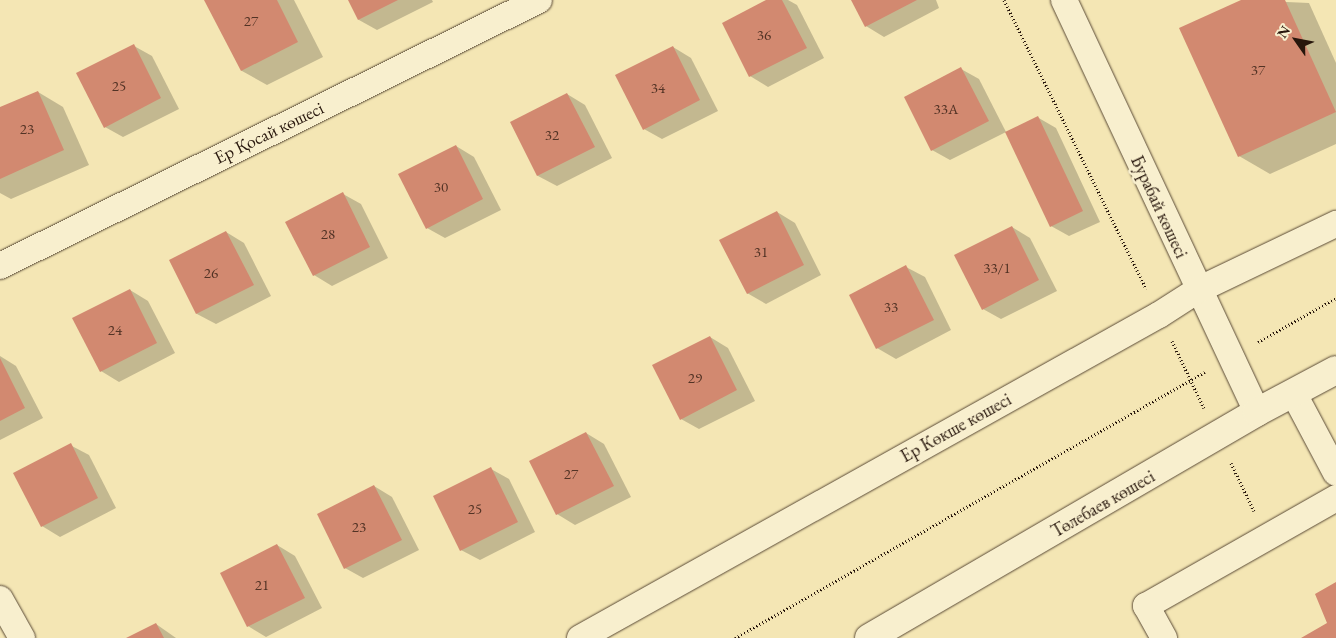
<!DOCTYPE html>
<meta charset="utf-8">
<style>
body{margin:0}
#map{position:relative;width:1336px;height:638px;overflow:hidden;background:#f4e6b4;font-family:"EB Garamond",serif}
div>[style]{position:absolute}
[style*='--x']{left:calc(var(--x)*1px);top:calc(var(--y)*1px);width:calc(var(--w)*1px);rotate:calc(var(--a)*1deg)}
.shadow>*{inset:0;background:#0003}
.building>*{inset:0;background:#d28970}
.path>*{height:3px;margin-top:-1.5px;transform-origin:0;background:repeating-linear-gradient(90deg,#27160c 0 1px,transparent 0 3.5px)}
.roads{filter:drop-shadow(0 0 1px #5a4a36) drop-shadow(0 0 1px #5a4a36)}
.minor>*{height:26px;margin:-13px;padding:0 13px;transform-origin:13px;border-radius:13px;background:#f8efce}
.tertiary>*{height:28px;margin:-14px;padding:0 14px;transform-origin:14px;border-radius:14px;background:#f8efce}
span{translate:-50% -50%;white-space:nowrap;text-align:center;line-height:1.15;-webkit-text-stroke:5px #f8efce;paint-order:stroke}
.number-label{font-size:15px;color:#523325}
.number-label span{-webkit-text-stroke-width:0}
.street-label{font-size:18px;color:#27160c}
.north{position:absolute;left:1271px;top:15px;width:50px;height:50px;-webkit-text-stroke:4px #f8efce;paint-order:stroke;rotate:303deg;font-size:14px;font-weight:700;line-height:20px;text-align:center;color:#27160c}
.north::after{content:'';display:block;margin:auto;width:18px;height:22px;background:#27160c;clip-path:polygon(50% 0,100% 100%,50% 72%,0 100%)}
</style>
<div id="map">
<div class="shadow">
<div style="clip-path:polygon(206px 0,294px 0,323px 57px,267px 85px,242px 71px)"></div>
<div style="clip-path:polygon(349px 0,432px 0,433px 2px,377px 30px,359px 20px)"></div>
<div style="clip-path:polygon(769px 0,788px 0,797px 5px,824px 58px,768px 87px,750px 76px)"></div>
<div style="clip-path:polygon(853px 0,936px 0,939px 8px,884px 37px,866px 26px)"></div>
<div style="clip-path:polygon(1244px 0,1309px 3px,1336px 63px,1336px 144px,1270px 174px,1239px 156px)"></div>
<div style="clip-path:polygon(134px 46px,152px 56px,179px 109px,123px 137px,105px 127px)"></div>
<div style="clip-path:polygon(673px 47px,691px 58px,718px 111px,662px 139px,644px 129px)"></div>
<div style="clip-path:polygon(961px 69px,979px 79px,1006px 132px,950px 160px,932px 150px)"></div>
<div style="clip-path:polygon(38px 92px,63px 107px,89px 165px,11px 199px,0 193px,0 109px)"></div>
<div style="clip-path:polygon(567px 94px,585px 105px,612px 158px,557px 186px,538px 176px,511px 123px)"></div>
<div style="clip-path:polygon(1037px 117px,1056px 128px,1100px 222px,1069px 236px,1051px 226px)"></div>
<div style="clip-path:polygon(456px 146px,474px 157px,501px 210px,445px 238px,427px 228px)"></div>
<div style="clip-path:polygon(343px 194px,361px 204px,388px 258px,332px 286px,314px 275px)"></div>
<div style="clip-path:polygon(777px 212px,795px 223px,821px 275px,766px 304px,747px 293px)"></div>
<div style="clip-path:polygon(1012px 227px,1030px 238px,1057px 291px,1001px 319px,983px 309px)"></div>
<div style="clip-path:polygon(226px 232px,244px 243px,271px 296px,216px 324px,197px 314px,170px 261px)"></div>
<div style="clip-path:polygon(906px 267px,925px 277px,951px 330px,896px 359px,877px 348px)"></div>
<div style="clip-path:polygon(130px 290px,148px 301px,175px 353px,119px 382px,101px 371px)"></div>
<div style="clip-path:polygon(710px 337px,728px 348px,755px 401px,699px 429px,681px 419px)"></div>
<div style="clip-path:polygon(0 356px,16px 366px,43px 418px,0 440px)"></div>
<div style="clip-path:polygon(586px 433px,604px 444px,631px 497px,575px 525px,557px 514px,530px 462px)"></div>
<div style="clip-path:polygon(70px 445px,89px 455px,116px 508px,60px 537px,42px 526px)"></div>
<div style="clip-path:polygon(491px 469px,509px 479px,535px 532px,480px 560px,461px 550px)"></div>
<div style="clip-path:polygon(374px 486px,392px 497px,419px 550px,363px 578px,345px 568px)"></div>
<div style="clip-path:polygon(277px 545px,295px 556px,322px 608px,266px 637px,248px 626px)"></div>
<div style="clip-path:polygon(156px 624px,176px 638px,129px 638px)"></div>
</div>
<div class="building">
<div style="clip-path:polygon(204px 0,277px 0,298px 42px,241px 71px)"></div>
<div style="clip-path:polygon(348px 0,398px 0,358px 20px)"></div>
<div style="clip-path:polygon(766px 0,782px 0,807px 48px,749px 77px,722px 23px)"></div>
<div style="clip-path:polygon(851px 0,917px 0,865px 27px)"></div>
<div style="clip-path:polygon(1241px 0,1285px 0,1336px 112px,1238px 157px,1179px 28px)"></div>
<div style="clip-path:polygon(134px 44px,161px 98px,104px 128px,76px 73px)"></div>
<div style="clip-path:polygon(673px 46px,700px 100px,643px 130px,615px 75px)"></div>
<div style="clip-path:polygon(961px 67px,989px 121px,931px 151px,904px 97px)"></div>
<div style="clip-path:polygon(38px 91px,64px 150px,0 179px,0 107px)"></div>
<div style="clip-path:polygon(567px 93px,595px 147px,537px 176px,510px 122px)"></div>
<div style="clip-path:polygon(1038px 116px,1083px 211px,1050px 227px,1005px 132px)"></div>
<div style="clip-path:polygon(456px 145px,483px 199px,426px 229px,398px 174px)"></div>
<div style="clip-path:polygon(343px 192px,370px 247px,313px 276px,285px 222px)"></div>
<div style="clip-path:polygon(777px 211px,804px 265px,747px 294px,719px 240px)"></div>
<div style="clip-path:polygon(1012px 226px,1039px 280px,982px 310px,954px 255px)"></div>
<div style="clip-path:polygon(226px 231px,254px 285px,196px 314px,169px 260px)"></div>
<div style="clip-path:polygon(906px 265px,934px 320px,876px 349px,849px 295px)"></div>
<div style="clip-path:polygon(130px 289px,157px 343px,100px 372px,72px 318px)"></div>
<div style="clip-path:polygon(710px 336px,737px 390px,680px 420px,652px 365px)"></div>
<div style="clip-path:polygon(0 358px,25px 408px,0 421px)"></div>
<div style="clip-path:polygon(586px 432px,614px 486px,556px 515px,529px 461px)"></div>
<div style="clip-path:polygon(71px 443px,98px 498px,41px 527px,13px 473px)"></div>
<div style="clip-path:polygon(491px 467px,518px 522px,460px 551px,433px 496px)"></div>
<div style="clip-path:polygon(374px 485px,402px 540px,344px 569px,317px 514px)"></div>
<div style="clip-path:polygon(277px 544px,305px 598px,247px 627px,220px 573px)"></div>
<div style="clip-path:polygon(1336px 582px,1336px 638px,1301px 638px,1327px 623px,1315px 594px)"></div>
<div style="clip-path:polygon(156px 623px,164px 638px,126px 638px)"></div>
</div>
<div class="path">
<div style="--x:1004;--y:0;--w:322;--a:63.8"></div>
<div style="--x:1172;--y:341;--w:74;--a:64.5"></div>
<div style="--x:1258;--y:342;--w:90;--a:-29.4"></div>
<div style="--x:1231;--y:463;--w:53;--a:64.4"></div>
<div style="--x:735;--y:638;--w:540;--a:-29.51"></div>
</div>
<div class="roads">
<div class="minor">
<div style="--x:1064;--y:0;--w:455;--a:64.9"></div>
<div style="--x:0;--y:266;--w:601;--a:-26.27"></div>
<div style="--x:1294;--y:394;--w:89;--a:62"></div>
<div style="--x:0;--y:599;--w:45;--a:60.6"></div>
<div style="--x:580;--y:638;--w:663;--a:-29.16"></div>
<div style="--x:1159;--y:315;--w:46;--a:-32.7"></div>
<div style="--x:1198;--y:290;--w:153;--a:-25.6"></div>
<div style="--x:1164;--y:638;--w:37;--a:-119"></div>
<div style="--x:1146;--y:606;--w:219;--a:-29.6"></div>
</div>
<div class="tertiary">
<div style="--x:869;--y:638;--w:449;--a:-30.2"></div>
<div style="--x:1257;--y:412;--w:89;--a:-28"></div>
</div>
</div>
<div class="number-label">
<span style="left:251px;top:21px">27</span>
<span style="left:764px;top:35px">36</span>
<span style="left:1258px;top:70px">37</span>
<span style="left:119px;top:86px">25</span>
<span style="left:658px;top:88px">34</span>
<span style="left:946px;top:109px">33А</span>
<span style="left:27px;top:129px">23</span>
<span style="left:552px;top:135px">32</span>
<span style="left:441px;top:187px">30</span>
<span style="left:328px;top:234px">28</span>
<span style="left:761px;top:252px">31</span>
<span style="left:997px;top:268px">33/1</span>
<span style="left:211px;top:273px">26</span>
<span style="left:891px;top:307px">33</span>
<span style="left:115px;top:330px">24</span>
<span style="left:695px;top:378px">29</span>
<span style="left:571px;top:474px">27</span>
<span style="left:475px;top:509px">25</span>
<span style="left:359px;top:527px">23</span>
<span style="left:262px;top:585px">21</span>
</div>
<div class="street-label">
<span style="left:269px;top:133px;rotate:-26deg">Ер Қосай көшесі</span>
<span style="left:1159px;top:207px;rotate:65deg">Бурабай көшесі</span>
<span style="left:956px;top:428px;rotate:-29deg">Ер Көкше көшесі</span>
<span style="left:1103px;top:504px;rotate:-30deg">Төлебаев көшесі</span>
</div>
<div class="north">N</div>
</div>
